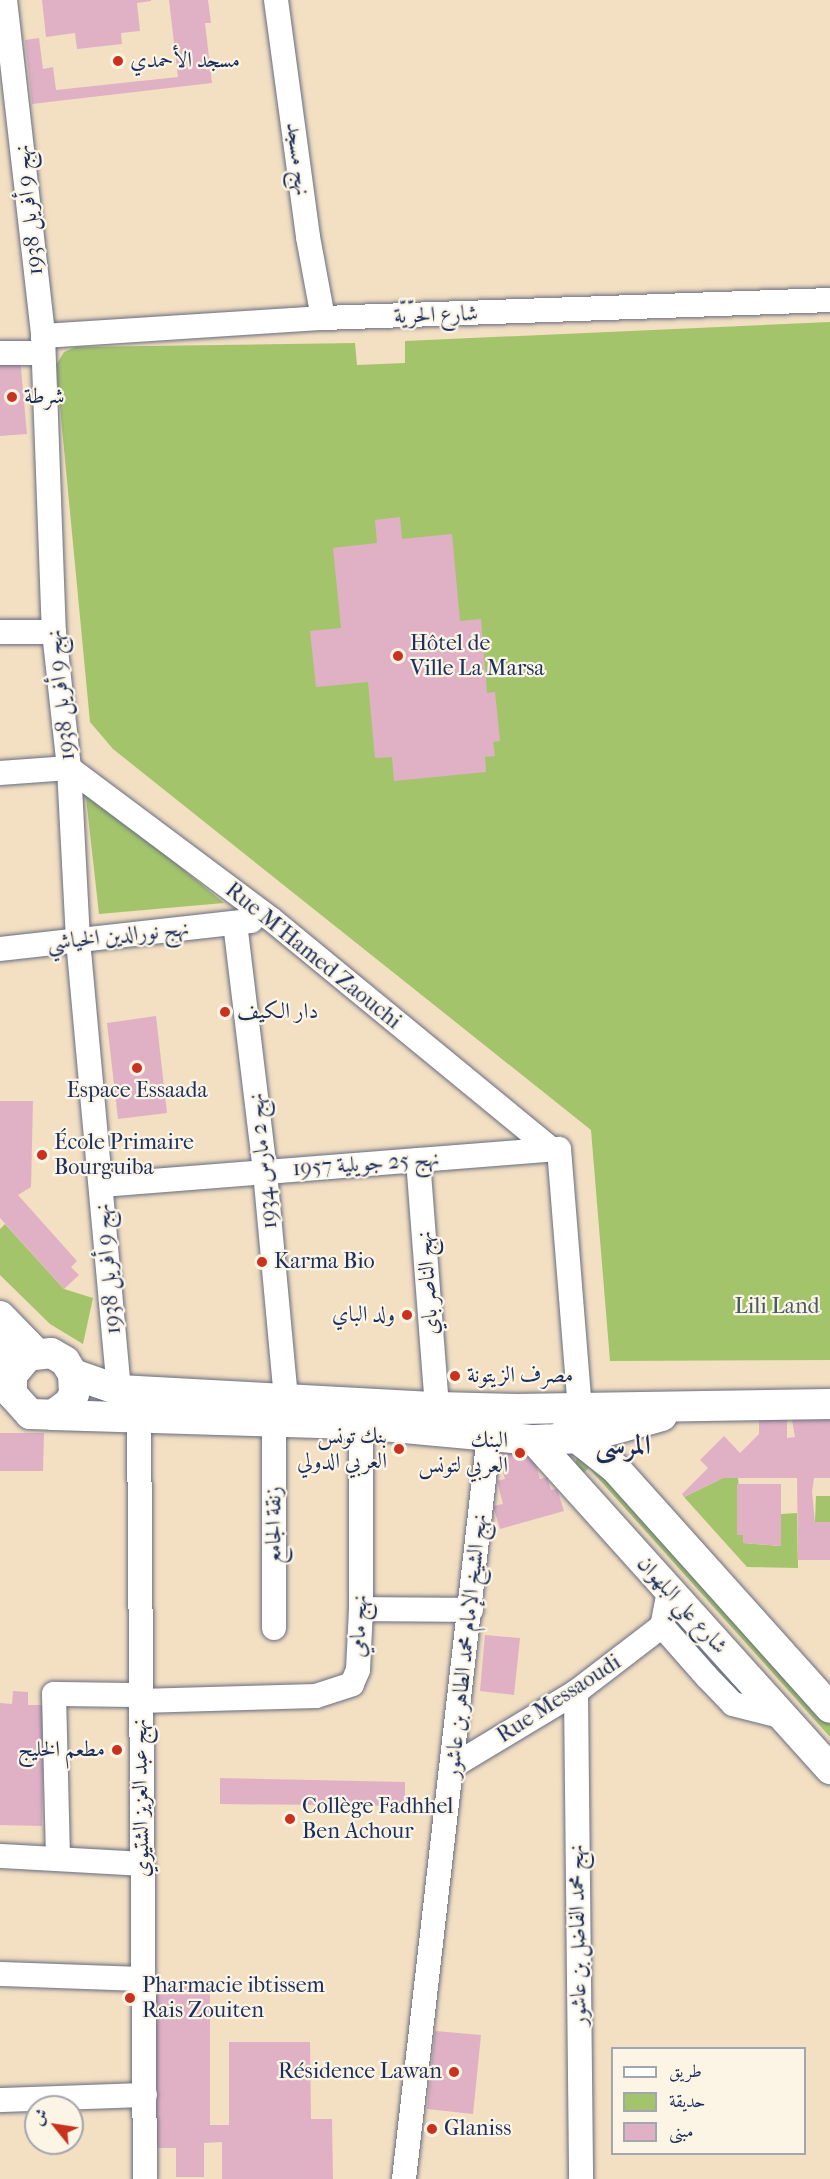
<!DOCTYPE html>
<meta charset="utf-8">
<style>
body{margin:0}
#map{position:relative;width:830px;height:2179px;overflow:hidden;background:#f3dfc2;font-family:"IM FELL French Canon",Amiri,serif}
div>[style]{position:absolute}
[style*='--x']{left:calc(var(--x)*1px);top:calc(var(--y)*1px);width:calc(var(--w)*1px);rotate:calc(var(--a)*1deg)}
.green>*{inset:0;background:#a4c46c}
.building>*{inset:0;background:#e0b1c5}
.roads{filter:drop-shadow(0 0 2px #676d81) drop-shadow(0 0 2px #676d81)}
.minor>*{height:24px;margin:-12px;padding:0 12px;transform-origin:12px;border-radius:12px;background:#fff}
.major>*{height:30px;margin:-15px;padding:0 15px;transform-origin:15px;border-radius:15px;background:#fff}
.dots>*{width:16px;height:16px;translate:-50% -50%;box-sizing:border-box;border:3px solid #fcf5e5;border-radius:50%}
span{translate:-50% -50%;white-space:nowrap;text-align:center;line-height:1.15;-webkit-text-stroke:4.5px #fcf5e5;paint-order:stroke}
.poi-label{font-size:22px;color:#1b2f5e}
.left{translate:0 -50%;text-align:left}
.right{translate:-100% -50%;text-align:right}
.street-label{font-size:22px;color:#1b2f5e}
.park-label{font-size:22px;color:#445c62}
.district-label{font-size:28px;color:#1b2f5e;font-weight:700}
.legend{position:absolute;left:611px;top:2047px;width:195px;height:108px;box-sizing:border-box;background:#fcf5e5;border:2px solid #a2a6af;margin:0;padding:8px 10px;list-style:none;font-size:18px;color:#1b2f5e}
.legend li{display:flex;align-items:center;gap:12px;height:30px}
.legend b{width:30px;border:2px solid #a2a6af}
.north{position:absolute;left:24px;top:2095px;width:60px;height:60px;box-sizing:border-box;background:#fcf5e5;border:2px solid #a2a6af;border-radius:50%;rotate:300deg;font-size:16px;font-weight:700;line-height:24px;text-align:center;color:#1b2f5e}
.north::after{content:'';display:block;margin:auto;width:21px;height:27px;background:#c8321e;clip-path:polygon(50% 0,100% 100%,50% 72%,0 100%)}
</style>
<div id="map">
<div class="green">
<div style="clip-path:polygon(830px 322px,830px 1360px,610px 1361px,591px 1130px,113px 749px,90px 722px,56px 365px,64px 352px,76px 347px,355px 343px,357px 365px,405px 363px,405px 341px)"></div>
<div style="clip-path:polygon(85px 789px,224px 903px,99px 914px)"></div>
<div style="clip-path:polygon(5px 1224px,64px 1289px,93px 1298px,83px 1344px,50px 1324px,0 1275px,0 1229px)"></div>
<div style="clip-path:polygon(586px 1454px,830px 1721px,830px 1737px,589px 1468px,582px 1474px,575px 1466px,577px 1457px)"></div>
<div style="clip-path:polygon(723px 1478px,738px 1478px,744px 1543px,780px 1546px,781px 1514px,797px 1513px,798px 1568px,747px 1567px,684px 1497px)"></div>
<div style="clip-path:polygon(816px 1496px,830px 1496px,830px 1522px,815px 1522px)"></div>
</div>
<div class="building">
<div style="clip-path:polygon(42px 0,151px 0,151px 1px,137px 3px,140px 31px,121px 33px,122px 44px,77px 49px,75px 33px,46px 37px)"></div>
<div style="clip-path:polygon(169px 0,208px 0,211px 23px,205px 23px,212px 83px,32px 104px,25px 40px,39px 38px,43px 69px,53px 67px,56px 90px,178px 77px)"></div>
<div style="clip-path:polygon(20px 358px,27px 434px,0 436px,0 359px)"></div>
<div style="clip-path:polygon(400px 517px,402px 539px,452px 534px,460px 621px,481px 619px,487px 693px,495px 692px,500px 741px,493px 742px,495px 756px,485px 757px,486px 772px,394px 781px,392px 757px,375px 758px,368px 682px,316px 687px,310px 631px,341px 628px,333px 548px,377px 543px,375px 520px)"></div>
<div style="clip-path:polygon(156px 1016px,167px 1113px,118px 1119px,107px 1023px)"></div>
<div style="clip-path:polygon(0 1101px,33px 1101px,31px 1187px,18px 1195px,77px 1261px,71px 1267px,79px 1275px,64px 1289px,0 1218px)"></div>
<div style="clip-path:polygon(759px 1420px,787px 1420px,787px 1438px,795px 1437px,792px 1420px,830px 1420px,830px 1478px,814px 1478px,812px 1492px,815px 1522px,830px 1522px,830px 1560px,798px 1560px,797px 1478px,723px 1478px,684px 1497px,682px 1494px,708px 1468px,700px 1460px,724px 1436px,740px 1453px,759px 1434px)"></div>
<div style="clip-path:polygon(0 1433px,44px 1433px,43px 1471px,0 1471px)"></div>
<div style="clip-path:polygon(529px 1441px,540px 1479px,547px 1477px,551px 1490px,557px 1489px,564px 1511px,500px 1529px,493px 1506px,503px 1504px,497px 1481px,505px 1479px,499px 1460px,505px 1458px,502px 1449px)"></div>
<div style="clip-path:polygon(737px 1484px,781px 1484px,781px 1546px,743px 1543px,743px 1535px,737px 1535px)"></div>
<div style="clip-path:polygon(485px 1635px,520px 1638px,514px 1695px,480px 1691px)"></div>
<div style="clip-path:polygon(13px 1691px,28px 1692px,28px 1705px,44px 1705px,42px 1826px,0 1825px,0 1703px,12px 1704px)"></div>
<div style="clip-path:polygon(220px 1778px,405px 1782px,405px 1806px,220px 1804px)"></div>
<div style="clip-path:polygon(210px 1981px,210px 2125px,229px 2125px,229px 2042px,310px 2042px,311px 2119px,332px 2119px,333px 2179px,222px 2179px,222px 2142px,204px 2143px,204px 2177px,176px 2177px,176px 2148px,155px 2148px,154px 1982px)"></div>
<div style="clip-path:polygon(435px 2031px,481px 2035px,473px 2114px,427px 2109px)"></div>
</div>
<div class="roads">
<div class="minor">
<div style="--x:5;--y:0;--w:338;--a:83.5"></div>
<div style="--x:43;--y:336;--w:296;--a:87.9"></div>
<div style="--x:54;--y:632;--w:137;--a:83.7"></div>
<div style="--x:69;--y:768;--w:172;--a:87"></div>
<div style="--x:78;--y:940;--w:452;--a:84.8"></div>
<div style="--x:276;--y:0;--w:239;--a:82.3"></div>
<div style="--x:308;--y:237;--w:82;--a:79.5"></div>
<div style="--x:43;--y:336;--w:281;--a:-3.7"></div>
<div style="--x:323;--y:318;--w:507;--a:-2.03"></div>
<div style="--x:0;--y:353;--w:43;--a:0"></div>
<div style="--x:0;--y:632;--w:54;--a:0"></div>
<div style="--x:0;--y:773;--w:69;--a:-4.1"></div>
<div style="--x:69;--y:768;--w:252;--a:36.8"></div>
<div style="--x:271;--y:919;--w:364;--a:39.4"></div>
<div style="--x:235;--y:923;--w:251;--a:83.1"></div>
<div style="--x:265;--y:1172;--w:229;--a:84.7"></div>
<div style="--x:0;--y:949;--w:253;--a:-6.4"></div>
<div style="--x:418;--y:1160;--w:248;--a:85.6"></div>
<div style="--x:101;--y:1185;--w:459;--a:-4.5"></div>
<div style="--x:559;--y:1149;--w:277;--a:85.4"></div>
<div style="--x:139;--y:1416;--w:763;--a:89.55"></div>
<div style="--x:274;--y:1422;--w:206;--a:90"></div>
<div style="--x:669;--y:1591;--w:36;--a:101"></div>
<div style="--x:662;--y:1626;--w:68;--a:48.6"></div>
<div style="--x:707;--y:1677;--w:37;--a:46"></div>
<div style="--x:733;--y:1704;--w:53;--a:14.3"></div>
<div style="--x:361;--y:1609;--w:110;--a:0.5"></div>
<div style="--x:576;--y:1692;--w:487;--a:89.4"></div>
<div style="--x:139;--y:1701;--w:177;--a:-1.6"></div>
<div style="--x:316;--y:1696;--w:38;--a:-18"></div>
<div style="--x:352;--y:1684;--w:15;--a:-67"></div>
<div style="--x:358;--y:1670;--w:61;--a:-87.2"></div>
<div style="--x:361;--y:1609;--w:185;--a:-90"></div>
<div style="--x:453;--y:1766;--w:144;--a:-31"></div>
<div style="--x:576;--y:1692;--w:108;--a:-37.5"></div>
<div style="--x:0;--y:1856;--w:141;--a:3.2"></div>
<div style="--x:58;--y:1858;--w:164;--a:-91.4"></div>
<div style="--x:54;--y:1694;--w:85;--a:0.7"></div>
<div style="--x:0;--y:1974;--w:143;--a:2"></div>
<div style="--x:0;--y:2100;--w:145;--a:-2"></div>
<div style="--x:404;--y:2179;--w:749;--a:-83.48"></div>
</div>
<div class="major">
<div style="--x:0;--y:1316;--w:52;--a:45.8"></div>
<div style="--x:0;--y:1349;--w:29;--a:65"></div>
<div style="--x:12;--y:1375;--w:19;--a:90"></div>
<div style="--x:12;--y:1394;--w:27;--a:48"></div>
<div style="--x:30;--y:1414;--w:23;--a:2"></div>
<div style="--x:53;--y:1415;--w:20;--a:-37"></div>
<div style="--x:69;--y:1403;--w:10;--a:-61"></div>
<div style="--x:74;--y:1394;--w:20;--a:-93"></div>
<div style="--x:73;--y:1374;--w:15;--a:-122"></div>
<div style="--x:65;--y:1361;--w:16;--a:-150"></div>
<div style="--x:51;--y:1353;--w:23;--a:173"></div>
<div style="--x:28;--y:1356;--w:25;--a:130"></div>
<div style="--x:73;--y:1374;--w:49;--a:19.2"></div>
<div style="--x:119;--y:1390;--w:318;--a:3.1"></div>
<div style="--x:437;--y:1407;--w:80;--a:1.4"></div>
<div style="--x:517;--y:1409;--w:313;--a:-0.9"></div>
<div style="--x:53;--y:1415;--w:308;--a:1.7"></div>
<div style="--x:361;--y:1424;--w:174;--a:5.3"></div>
<div style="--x:534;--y:1440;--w:48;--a:-2.4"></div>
<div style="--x:582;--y:1438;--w:83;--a:-15.4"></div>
<div style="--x:567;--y:1430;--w:61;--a:38.4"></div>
<div style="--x:615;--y:1468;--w:322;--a:48.1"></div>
<div style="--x:534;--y:1440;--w:443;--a:48"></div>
</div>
</div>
<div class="dots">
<div style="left:118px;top:61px;background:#c8321e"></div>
<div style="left:12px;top:397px;background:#c8321e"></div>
<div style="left:398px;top:656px;background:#c8321e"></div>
<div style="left:225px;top:1012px;background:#c8321e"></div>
<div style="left:137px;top:1068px;background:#c8321e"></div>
<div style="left:42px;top:1155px;background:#c8321e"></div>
<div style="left:262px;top:1262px;background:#c8321e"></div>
<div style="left:407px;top:1315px;background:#c8321e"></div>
<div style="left:455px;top:1376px;background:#c8321e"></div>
<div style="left:399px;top:1449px;background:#c8321e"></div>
<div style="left:520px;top:1453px;background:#c8321e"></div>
<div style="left:117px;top:1750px;background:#c8321e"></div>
<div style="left:290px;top:1819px;background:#c8321e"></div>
<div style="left:130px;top:1998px;background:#c8321e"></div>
<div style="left:454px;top:2072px;background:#c8321e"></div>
<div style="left:432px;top:2129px;background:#c8321e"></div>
</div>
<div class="poi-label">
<span class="left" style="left:130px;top:61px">مسجد الأحمدي</span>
<span class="left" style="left:24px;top:397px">شرطة</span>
<span class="left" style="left:410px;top:656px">Hôtel de<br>Ville La Marsa</span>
<span class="left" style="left:237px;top:1012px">دار الكيف</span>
<span style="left:137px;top:1091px">Espace Essaada</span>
<span class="left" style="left:54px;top:1155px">École Primaire<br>Bourguiba</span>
<span class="left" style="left:274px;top:1262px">Karma Bio</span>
<span class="right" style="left:395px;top:1315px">ولد الباي</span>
<span class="left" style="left:467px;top:1376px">مصرف الزيتونة</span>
<span class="right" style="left:387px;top:1449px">بنك تونس<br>العربي الدولي</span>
<span class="right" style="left:508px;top:1453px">البنك<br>العربي لتونس</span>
<span class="right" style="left:105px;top:1750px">مطعم الخليج</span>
<span class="left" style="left:302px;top:1819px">Collège Fadhhel<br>Ben Achour</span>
<span class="left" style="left:142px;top:1998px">Pharmacie ibtissem<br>Rais Zouiten</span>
<span class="right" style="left:442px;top:2072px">Résidence Lawan</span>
<span class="left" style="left:444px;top:2129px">Glaniss</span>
</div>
<div class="street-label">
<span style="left:298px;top:159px;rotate:83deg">نهج مسجد</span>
<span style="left:29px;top:210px;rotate:-96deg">نهج 9 أفريل 1938</span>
<span style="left:436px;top:315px;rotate:-2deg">شارع الحرّيّة</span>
<span style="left:61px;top:695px;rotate:-96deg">نهج 9 أفريل 1938</span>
<span style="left:118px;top:936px;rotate:-6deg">نهج نورالدين الخياشي</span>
<span style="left:313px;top:956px;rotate:39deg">Rue M'Hamed Zaouchi</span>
<span style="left:263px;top:1161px;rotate:-96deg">نهج 2 مارس 1934</span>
<span style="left:366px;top:1164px;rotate:-4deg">نهج 25 جويلية 1957</span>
<span style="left:108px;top:1269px;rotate:-95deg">نهج 9 أفريل 1938</span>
<span style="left:428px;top:1283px;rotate:-94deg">نهج الناصر باي</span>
<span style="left:274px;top:1525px;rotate:-90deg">زنقة الجامع</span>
<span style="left:682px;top:1605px;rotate:48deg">شارع علي البلهوان</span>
<span style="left:359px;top:1626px;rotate:-88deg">نهج مامي</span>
<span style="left:466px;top:1646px;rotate:-84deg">نهج الشيخ الإمام محمد الطاهر بن عاشور</span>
<span style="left:559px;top:1699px;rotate:-33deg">Rue Messaoudi</span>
<span style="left:141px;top:1798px;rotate:-91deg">نهج عبد العزيز الشتيوي</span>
<span style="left:578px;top:1935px;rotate:-91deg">نهج محمد الفاضل بن عاشور</span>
</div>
<div class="park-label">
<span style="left:777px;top:1307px">Lili Land</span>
</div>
<div class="district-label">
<span style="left:623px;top:1445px">المرسى</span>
</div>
<ul class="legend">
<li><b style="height:8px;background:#fff"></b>طريق</li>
<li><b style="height:16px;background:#a4c46c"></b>حديقة</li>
<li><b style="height:16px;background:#e0b1c5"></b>مبنى</li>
</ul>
<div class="north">ش</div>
</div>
